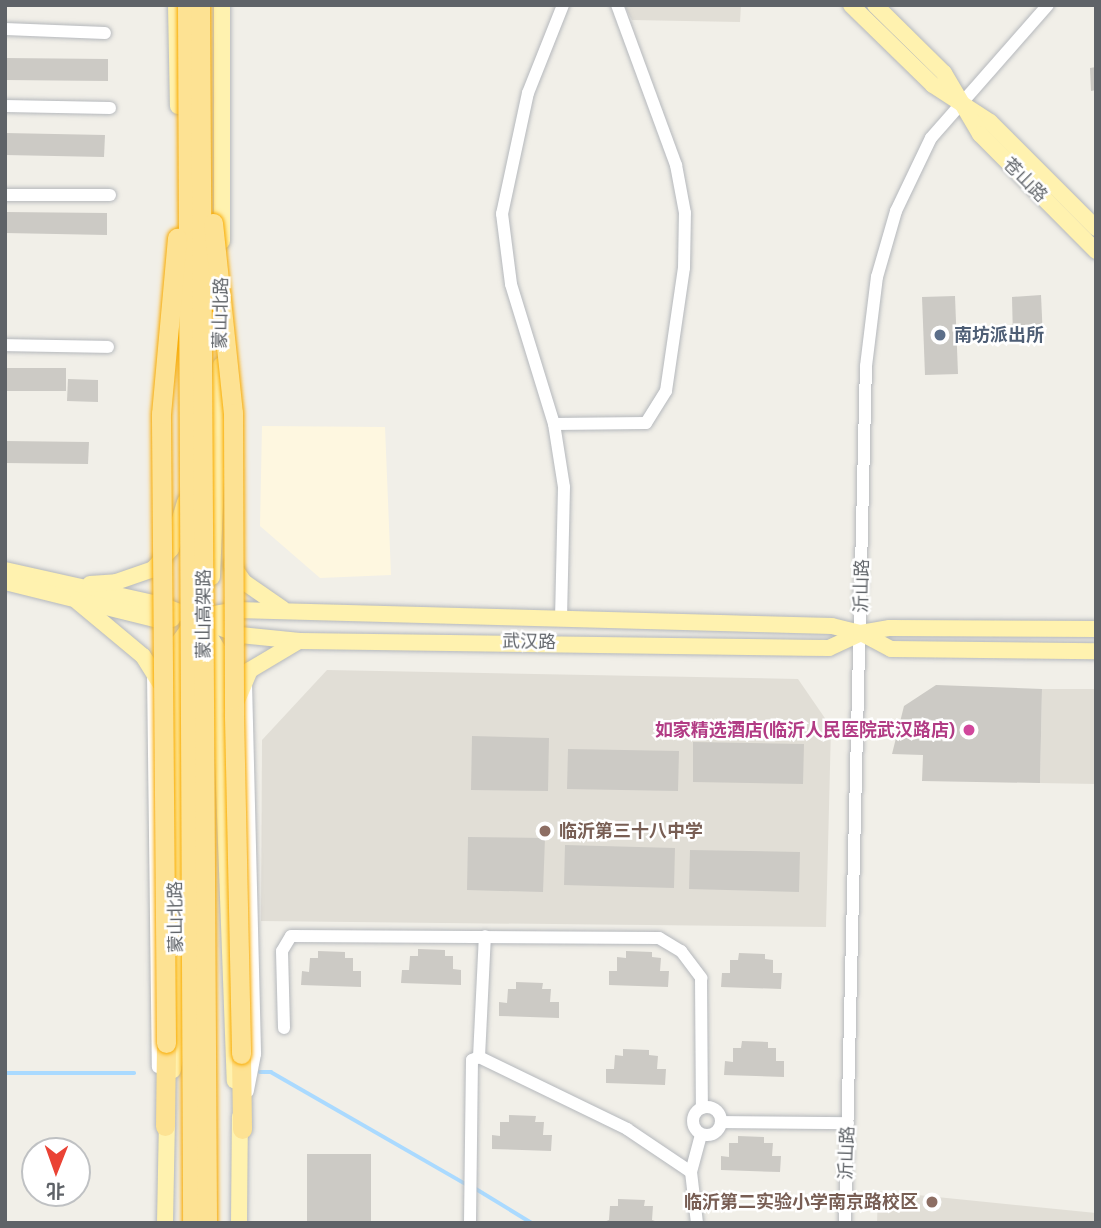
<!DOCTYPE html>
<meta charset="utf-8">
<style>
body{margin:0}
#map{position:relative;width:1101px;height:1228px;overflow:hidden;background:#f1efe8;font-family:"IBM Plex Sans","Noto Sans SC",sans-serif}
div>[style]{position:absolute}
[style*='--x']{left:calc(var(--x)*1px);top:calc(var(--y)*1px);width:calc(var(--w)*1px);rotate:calc(var(--a)*1deg)}
.commercial>*{inset:0;background:#fef7e0}
.education>*{inset:0;background:#e1ded6}
.stream>*{height:3.5px;margin:-1.75px;padding:0 1.75px;transform-origin:1.75px;border-radius:1.75px;background:#aadaff}
.building>*{inset:0;background:#cccac5}
.roads{filter:drop-shadow(0 0 2px #b5b8bc) drop-shadow(0 0 2px #b5b8bc)}
.minor>*{height:12px;margin:-6px;padding:0 6px;transform-origin:6px;border-radius:6px;background:#fff}
.minor>.ring{margin:-6px;padding:0;box-sizing:content-box;background:none;border:12px solid #fff;border-radius:50%}
.major>*{height:16px;margin:-8px;padding:0 8px;transform-origin:8px;border-radius:8px;background:#fff2af}
.highway>*{height:19px;margin:-9.5px;padding:0 9.5px;transform-origin:9.5px;border-radius:9.5px;background:#fde293}
.bridges{filter:drop-shadow(0 0 2px #f9ab00) drop-shadow(0 0 2px #f9ab00)}
.highway-bridge>*{height:19px;margin:-9.5px;padding:0 9.5px;transform-origin:9.5px;border-radius:9.5px;background:#fde293}
.dots>*{width:19px;height:19px;translate:-50% -50%;box-sizing:border-box;border:4px solid #fff;border-radius:50%}
span{translate:-50% -50%;white-space:nowrap;text-align:center;line-height:1.15;-webkit-text-stroke:5px #fff;paint-order:stroke}
.street-label{font-size:18px;color:#5f6368}
.service-label{font-size:18px;color:#4e5e75;font-weight:700}
.left{translate:0 -50%;text-align:left}
.hotel-label{font-size:18px;color:#b23c85;font-weight:700}
.right{translate:-100% -50%;text-align:right}
.education-label{font-size:18px;color:#785e54;font-weight:700}
.frame{position:absolute;inset:0;border:7px solid #5f6368;pointer-events:none}
.north{position:absolute;left:21px;top:1137px;width:70px;height:70px;box-sizing:border-box;background:#fff;border:2px solid #bfc1c3;border-radius:50%;rotate:181deg;font-size:19px;font-weight:700;line-height:28px;text-align:center;color:#5f6368}
.north::after{content:'';display:block;margin:auto;width:24px;height:32px;background:#ea4335;clip-path:polygon(50% 0,100% 100%,50% 72%,0 100%)}
</style>
<div id="map">
<div class="commercial">
<div style="clip-path:polygon(262px 426px,385px 427px,391px 575px,320px 578px,260px 526px)"></div>
</div>
<div class="education">
<div style="clip-path:polygon(624px 5px,741px 5px,740px 22px,632px 20px)"></div>
<div style="clip-path:polygon(327px 670px,798px 679px,831px 727px,826px 927px,261px 921px,262px 740px)"></div>
<div style="clip-path:polygon(1042px 689px,1096px 689px,1096px 784px,1040px 783px)"></div>
<div style="clip-path:polygon(878px 1191px,1096px 1213px,1096px 1223px,877px 1223px)"></div>
</div>
<div class="stream">
<div style="--x:260;--y:1072;--w:11;--a:0"></div>
<div style="--x:271;--y:1072;--w:225;--a:29.9"></div>
<div style="--x:5;--y:1073;--w:129;--a:0"></div>
<div style="--x:473;--y:1187;--w:69;--a:31.4"></div>
</div>
<div class="building">
<div style="clip-path:polygon(5px 58px,108px 59px,108px 81px,5px 80px)"></div>
<div style="clip-path:polygon(1096px 67px,1096px 90px,1091px 91px,1090px 68px)"></div>
<div style="clip-path:polygon(5px 133px,105px 135px,104px 157px,5px 155px)"></div>
<div style="clip-path:polygon(5px 212px,107px 213px,107px 235px,5px 233px)"></div>
<div style="clip-path:polygon(1041px 295px,1043px 339px,1013px 339px,1012px 297px)"></div>
<div style="clip-path:polygon(955px 296px,958px 374px,925px 375px,922px 297px)"></div>
<div style="clip-path:polygon(7px 368px,66px 368px,66px 391px,7px 391px)"></div>
<div style="clip-path:polygon(68px 379px,98px 380px,98px 402px,67px 401px)"></div>
<div style="clip-path:polygon(5px 441px,89px 442px,88px 464px,5px 463px)"></div>
<div style="clip-path:polygon(936px 685px,1042px 689px,1040px 783px,922px 781px,923px 755px,892px 754px,904px 706px)"></div>
<div style="clip-path:polygon(472px 736px,549px 738px,548px 791px,471px 790px)"></div>
<div style="clip-path:polygon(693px 742px,804px 744px,803px 784px,693px 782px)"></div>
<div style="clip-path:polygon(568px 749px,679px 751px,678px 791px,567px 789px)"></div>
<div style="clip-path:polygon(468px 837px,545px 838px,543px 892px,467px 890px)"></div>
<div style="clip-path:polygon(565px 845px,675px 848px,674px 888px,564px 885px)"></div>
<div style="clip-path:polygon(690px 850px,800px 852px,799px 892px,689px 889px)"></div>
<div style="clip-path:polygon(418px 949px,445px 950px,445px 956px,453px 956px,453px 969px,461px 970px,461px 985px,401px 983px,402px 970px,409px 970px,410px 956px,418px 956px)"></div>
<div style="clip-path:polygon(318px 951px,345px 952px,345px 958px,353px 958px,353px 971px,361px 971px,361px 987px,301px 985px,302px 971px,309px 972px,310px 958px,318px 958px)"></div>
<div style="clip-path:polygon(626px 951px,652px 952px,652px 957px,661px 958px,660px 971px,669px 971px,668px 987px,609px 985px,609px 971px,617px 971px,617px 957px,626px 958px)"></div>
<div style="clip-path:polygon(739px 953px,765px 954px,765px 959px,773px 960px,773px 973px,782px 973px,781px 989px,721px 987px,722px 973px,730px 973px,730px 960px,738px 960px)"></div>
<div style="clip-path:polygon(516px 982px,543px 983px,542px 989px,551px 989px,550px 1002px,559px 1002px,559px 1018px,499px 1016px,499px 1002px,507px 1003px,508px 989px,516px 989px)"></div>
<div style="clip-path:polygon(742px 1041px,768px 1042px,768px 1048px,776px 1048px,776px 1061px,784px 1061px,784px 1077px,724px 1075px,725px 1061px,733px 1062px,733px 1048px,741px 1048px)"></div>
<div style="clip-path:polygon(623px 1049px,649px 1050px,649px 1055px,658px 1056px,657px 1069px,666px 1069px,665px 1085px,606px 1083px,606px 1069px,614px 1069px,615px 1055px,623px 1056px)"></div>
<div style="clip-path:polygon(509px 1115px,536px 1116px,535px 1122px,544px 1122px,543px 1135px,552px 1135px,551px 1151px,492px 1149px,492px 1135px,500px 1136px,500px 1122px,509px 1122px)"></div>
<div style="clip-path:polygon(738px 1136px,764px 1137px,764px 1143px,773px 1143px,772px 1156px,781px 1156px,780px 1172px,721px 1170px,721px 1156px,729px 1157px,729px 1143px,738px 1143px)"></div>
<div style="clip-path:polygon(307px 1154px,371px 1154px,371px 1223px,307px 1223px)"></div>
<div style="clip-path:polygon(618px 1199px,645px 1200px,644px 1206px,653px 1206px,652px 1220px,661px 1223px,601px 1223px,609px 1220px,610px 1206px,618px 1206px)"></div>
</div>
<div class="roads">
<div class="minor">
<div style="--x:5;--y:29;--w:100;--a:2.3"></div>
<div style="--x:5;--y:106;--w:105;--a:1.1"></div>
<div style="--x:5;--y:195;--w:105;--a:0"></div>
<div style="--x:5;--y:345;--w:103;--a:1.1"></div>
<div style="--x:554;--y:424;--w:92;--a:-0.6"></div>
<div style="--x:646;--y:423;--w:38;--a:-58"></div>
<div style="--x:666;--y:391;--w:124;--a:-81.7"></div>
<div style="--x:684;--y:268;--w:55;--a:-89"></div>
<div style="--x:685;--y:213;--w:49;--a:-100.6"></div>
<div style="--x:676;--y:165;--w:171;--a:-110.2"></div>
<div style="--x:561;--y:619;--w:132;--a:-88.7"></div>
<div style="--x:564;--y:487;--w:64;--a:-99"></div>
<div style="--x:554;--y:424;--w:146;--a:-107.1"></div>
<div style="--x:511;--y:284;--w:71;--a:-97.3"></div>
<div style="--x:502;--y:214;--w:124;--a:-77.9"></div>
<div style="--x:528;--y:93;--w:95;--a:-68.3"></div>
<div style="--x:153;--y:672;--w:395;--a:89.3"></div>
<div style="--x:246;--y:683;--w:371;--a:88.6"></div>
<div style="--x:255;--y:1054;--w:38;--a:101"></div>
<div style="--x:284;--y:1028;--w:77;--a:-91.5"></div>
<div style="--x:282;--y:951;--w:17;--a:-59"></div>
<div style="--x:291;--y:936;--w:368;--a:0.3"></div>
<div style="--x:659;--y:938;--w:26;--a:31"></div>
<div style="--x:681;--y:951;--w:34;--a:53"></div>
<div style="--x:701;--y:978;--w:130;--a:89.6"></div>
<div style="--x:479;--y:1057;--w:121;--a:-87.2"></div>
<div class="ring" style="left:693px;top:1107px;width:16px;height:16px"></div>
<div style="--x:721;--y:1122;--w:127;--a:0.5"></div>
<div style="--x:470;--y:1223;--w:163;--a:-89.3"></div>
<div style="--x:472;--y:1060;--w:8;--a:-23"></div>
<div style="--x:479;--y:1057;--w:165;--a:25.9"></div>
<div style="--x:627;--y:1129;--w:77;--a:33.9"></div>
<div style="--x:697;--y:1223;--w:51;--a:-96.7"></div>
<div style="--x:691;--y:1172;--w:39;--a:-75"></div>
<div style="--x:845;--y:1223;--w:857;--a:-88.6"></div>
<div style="--x:866;--y:366;--w:90;--a:-83"></div>
<div style="--x:877;--y:277;--w:69;--a:-73.9"></div>
<div style="--x:896;--y:211;--w:81;--a:-64.4"></div>
<div style="--x:931;--y:138;--w:177;--a:-48.7"></div>
</div>
<div class="major">
<div style="--x:176;--y:5;--w:101;--a:88.9"></div>
<div style="--x:851;--y:5;--w:115;--a:44.3"></div>
<div style="--x:933;--y:85;--w:68;--a:33"></div>
<div style="--x:990;--y:122;--w:150;--a:45"></div>
<div style="--x:875;--y:5;--w:97;--a:44.6"></div>
<div style="--x:944;--y:73;--w:71;--a:59.5"></div>
<div style="--x:980;--y:134;--w:165;--a:45.2"></div>
<div style="--x:222;--y:241;--w:236;--a:-90"></div>
<div style="--x:232;--y:565;--w:21;--a:55"></div>
<div style="--x:244;--y:582;--w:47;--a:34.7"></div>
<div style="--x:5;--y:570;--w:160;--a:12.6"></div>
<div style="--x:161;--y:605;--w:85;--a:20.8"></div>
<div style="--x:240;--y:635;--w:60;--a:5.7"></div>
<div style="--x:300;--y:641;--w:529;--a:0.76"></div>
<div style="--x:829;--y:648;--w:35;--a:-25"></div>
<div style="--x:861;--y:633;--w:34;--a:28"></div>
<div style="--x:891;--y:649;--w:205;--a:0.6"></div>
<div style="--x:212;--y:577;--w:212;--a:-87.6"></div>
<div style="--x:5;--y:582;--w:159;--a:13.9"></div>
<div style="--x:159;--y:620;--w:13;--a:-4"></div>
<div style="--x:90;--y:584;--w:26;--a:-4"></div>
<div style="--x:116;--y:582;--w:39;--a:-19"></div>
<div style="--x:153;--y:569;--w:27;--a:-48"></div>
<div style="--x:171;--y:549;--w:49;--a:-73.4"></div>
<div style="--x:77;--y:601;--w:86;--a:39.8"></div>
<div style="--x:143;--y:656;--w:38;--a:58"></div>
<div style="--x:197;--y:617;--w:40;--a:-10"></div>
<div style="--x:236;--y:610;--w:596;--a:1.54"></div>
<div style="--x:832;--y:626;--w:30;--a:14"></div>
<div style="--x:861;--y:633;--w:29;--a:-10"></div>
<div style="--x:890;--y:628;--w:206;--a:0.3"></div>
<div style="--x:203;--y:625;--w:31;--a:59"></div>
<div style="--x:219;--y:652;--w:429;--a:87.9"></div>
<div style="--x:236;--y:703;--w:36;--a:-67"></div>
<div style="--x:250;--y:670;--w:57;--a:-30.6"></div>
<div style="--x:173;--y:1070;--w:28;--a:-82"></div>
<div style="--x:177;--y:1042;--w:396;--a:-90.1"></div>
<div style="--x:176;--y:646;--w:26;--a:-54"></div>
<div style="--x:165;--y:1223;--w:106;--a:-88.9"></div>
<div style="--x:239;--y:1223;--w:106;--a:-89.5"></div>
</div>
<div class="highway">
<div style="--x:241;--y:1054;--w:75;--a:89.2"></div>
<div style="--x:165;--y:1126;--w:83;--a:-89.3"></div>
</div>
</div>
<div class="bridges">
<div class="highway-bridge">
<div style="--x:187;--y:5;--w:1218;--a:89.76"></div>
<div style="--x:200;--y:5;--w:1218;--a:89.67"></div>
<div style="--x:213;--y:223;--w:191;--a:84"></div>
<div style="--x:233;--y:413;--w:303;--a:89.8"></div>
<div style="--x:234;--y:716;--w:338;--a:88.8"></div>
<div style="--x:166;--y:1043;--w:629;--a:-90.46"></div>
<div style="--x:161;--y:414;--w:177;--a:-84.8"></div>
</div>
</div>
<div class="dots">
<div style="left:940px;top:335px;background:#5c6f8a"></div>
<div style="left:969px;top:730px;background:#d1479c"></div>
<div style="left:545px;top:831px;background:#8d6e63"></div>
<div style="left:932px;top:1202px;background:#8d6e63"></div>
</div>
<div class="street-label">
<span style="left:1025px;top:180px;rotate:45deg">苍山路</span>
<span style="left:221px;top:313px;rotate:-89deg">蒙山北路</span>
<span style="left:862px;top:586px;rotate:-89deg">沂山路</span>
<span style="left:204px;top:614px;rotate:-90deg">蒙山高架路</span>
<span style="left:529px;top:642px;rotate:1deg">武汉路</span>
<span style="left:176px;top:917px;rotate:-91deg">蒙山北路</span>
<span style="left:847px;top:1153px;rotate:-88deg">沂山路</span>
</div>
<div class="service-label">
<span class="left" style="left:954px;top:335px">南坊派出所</span>
</div>
<div class="hotel-label">
<span class="right" style="left:955px;top:730px">如家精选酒店(临沂人民医院武汉路店)</span>
</div>
<div class="education-label">
<span class="left" style="left:559px;top:831px">临沂第三十八中学</span>
<span class="right" style="left:918px;top:1202px">临沂第二实验小学南京路校区</span>
</div>
<div class="frame"></div>
<div class="north">北</div>
</div>
